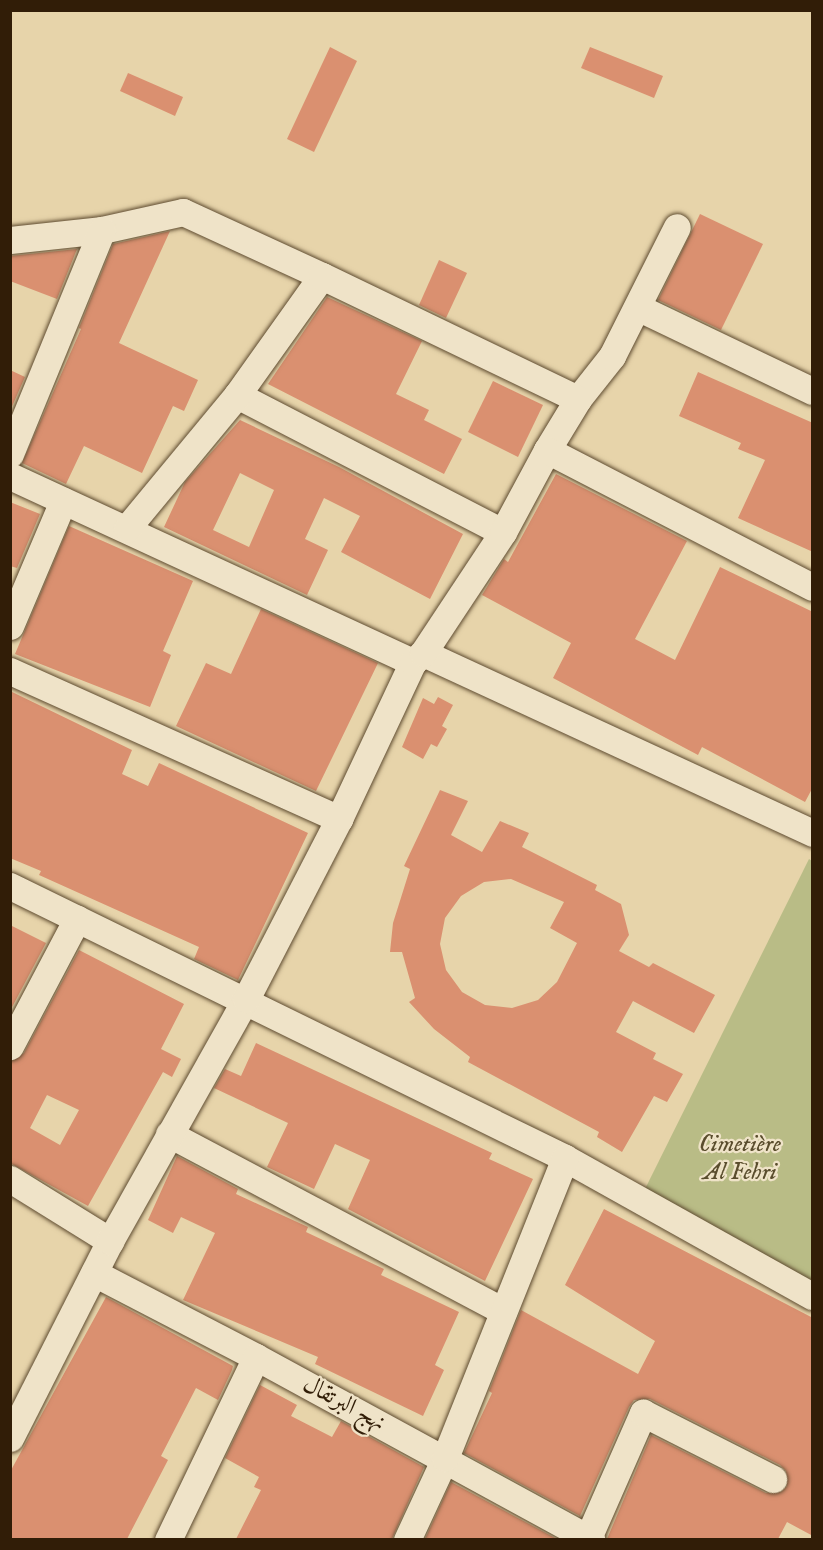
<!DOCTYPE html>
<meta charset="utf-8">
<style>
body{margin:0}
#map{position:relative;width:823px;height:1550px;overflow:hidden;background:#e7d4aa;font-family:"IM FELL English",Amiri,serif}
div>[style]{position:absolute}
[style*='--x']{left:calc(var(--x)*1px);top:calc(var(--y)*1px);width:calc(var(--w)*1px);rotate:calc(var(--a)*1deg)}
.green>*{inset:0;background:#b9bc86}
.building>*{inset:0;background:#da9070}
.roads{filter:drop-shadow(0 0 2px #5e4b30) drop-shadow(0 0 2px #5e4b30)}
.street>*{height:27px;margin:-13.5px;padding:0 13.5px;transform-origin:13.5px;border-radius:13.5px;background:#efe3c8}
span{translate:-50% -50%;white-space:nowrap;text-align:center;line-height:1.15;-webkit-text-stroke:4.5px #efe3c8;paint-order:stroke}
.park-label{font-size:24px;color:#5a4d2d;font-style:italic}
.street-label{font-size:24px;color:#311d07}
.frame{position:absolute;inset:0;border:12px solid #311d07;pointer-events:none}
</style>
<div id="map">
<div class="green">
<div style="clip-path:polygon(809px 859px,812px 861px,812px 1283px,645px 1189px)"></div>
</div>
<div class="building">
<div style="clip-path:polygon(330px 47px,357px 61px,314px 152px,287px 139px)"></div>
<div style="clip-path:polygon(590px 47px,663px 76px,654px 98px,581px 68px)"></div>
<div style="clip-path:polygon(128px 73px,183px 97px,175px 116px,120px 91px)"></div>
<div style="clip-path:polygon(700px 214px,763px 244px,721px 330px,658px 300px)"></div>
<div style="clip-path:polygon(170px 231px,119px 343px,198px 380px,184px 411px,173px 406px,142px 473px,84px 446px,66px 484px,22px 463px,81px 329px,79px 328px,113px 244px)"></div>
<div style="clip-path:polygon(77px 249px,57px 299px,10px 281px,10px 256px)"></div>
<div style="clip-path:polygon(439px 260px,467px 273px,446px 318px,419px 305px)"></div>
<div style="clip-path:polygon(327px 297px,422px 341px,396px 394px,429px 410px,424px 420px,462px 439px,444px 474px,268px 384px)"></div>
<div style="clip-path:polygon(10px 370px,25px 377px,10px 411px)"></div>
<div style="clip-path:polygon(698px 372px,813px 423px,813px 552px,738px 518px,765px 460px,738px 449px,741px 443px,679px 416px)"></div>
<div style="clip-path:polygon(493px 381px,543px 405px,518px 457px,468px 432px)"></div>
<div style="clip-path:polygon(evenodd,240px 420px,339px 467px,463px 534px,430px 599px,341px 552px,360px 516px,324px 498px,305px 539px,328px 550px,307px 595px,164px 527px,185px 482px,240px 420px,240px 473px,274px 490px,249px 547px,213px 530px,240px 473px)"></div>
<div style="clip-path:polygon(556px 474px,687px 541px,635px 639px,675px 660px,720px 567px,813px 612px,813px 787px,805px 802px,702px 747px,698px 755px,553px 678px,571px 643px,482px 595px,504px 559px,508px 562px)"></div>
<div style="clip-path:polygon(10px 502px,40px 514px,17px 568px,10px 566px)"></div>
<div style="clip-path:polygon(69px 526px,193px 581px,163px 651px,171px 655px,150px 707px,15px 654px)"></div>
<div style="clip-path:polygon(261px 609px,378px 663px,316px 791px,176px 726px,206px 663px,231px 674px)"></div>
<div style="clip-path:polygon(10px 691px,132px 750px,122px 774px,148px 786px,159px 763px,308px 833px,238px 980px,194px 959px,199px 947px,39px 875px,41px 871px,10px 858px)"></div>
<div style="clip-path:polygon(438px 697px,453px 705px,442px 726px,447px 729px,437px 747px,431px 744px,423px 759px,402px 747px,423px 698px,434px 704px)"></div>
<div style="clip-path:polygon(evenodd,440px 790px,468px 801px,451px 835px,482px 852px,500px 821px,529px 833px,522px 847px,597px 885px,595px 890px,621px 904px,629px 935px,619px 951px,649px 967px,653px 963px,715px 995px,694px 1033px,633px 1001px,616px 1032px,656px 1053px,653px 1059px,683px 1074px,667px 1102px,654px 1096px,622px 1152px,597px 1137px,599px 1132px,468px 1062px,470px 1057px,434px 1029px,409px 1002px,415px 998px,402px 952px,390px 952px,393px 923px,410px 869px,404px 866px,440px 790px,511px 879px,564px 902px,550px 928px,577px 943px,557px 982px,538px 1000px,512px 1008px,485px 1005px,462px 992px,446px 970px,440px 944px,445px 918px,461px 896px,484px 882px,511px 879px)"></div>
<div style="clip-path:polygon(10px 925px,46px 943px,10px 1011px)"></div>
<div style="clip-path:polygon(evenodd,79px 950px,184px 1004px,161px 1049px,181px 1059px,172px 1077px,163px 1072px,88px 1206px,10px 1163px,10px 1062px,24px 1053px,79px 950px,47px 1095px,79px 1110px,60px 1145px,30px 1128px,47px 1095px)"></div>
<div style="clip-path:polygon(256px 1043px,492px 1153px,489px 1159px,533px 1179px,485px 1281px,348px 1209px,370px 1160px,335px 1144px,314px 1189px,267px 1167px,288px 1123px,214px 1088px,225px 1069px,241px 1076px)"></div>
<div style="clip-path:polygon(177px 1156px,238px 1189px,236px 1194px,308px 1227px,306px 1232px,384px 1269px,381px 1275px,459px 1312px,435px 1365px,444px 1370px,423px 1416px,315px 1364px,318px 1357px,183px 1300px,215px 1233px,181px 1217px,173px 1233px,148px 1220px)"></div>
<div style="clip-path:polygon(604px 1209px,813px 1318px,813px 1536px,787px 1522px,778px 1539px,607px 1539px,651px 1435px,766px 1493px,781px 1492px,787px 1486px,786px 1471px,780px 1465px,650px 1399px,634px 1400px,629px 1407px,580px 1516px,464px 1453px,492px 1393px,489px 1391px,521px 1310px,638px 1374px,655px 1341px,565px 1285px)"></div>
<div style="clip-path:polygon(106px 1297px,233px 1366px,232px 1370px,218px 1400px,196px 1388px,161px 1456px,168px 1460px,127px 1539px,10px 1539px,10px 1472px)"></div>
<div style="clip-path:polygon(260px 1385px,297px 1405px,291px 1416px,332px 1437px,341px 1421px,424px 1467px,392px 1539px,236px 1539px,261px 1490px,254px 1487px,259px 1477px,225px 1458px)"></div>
<div style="clip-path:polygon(451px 1482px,557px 1539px,425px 1539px)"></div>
</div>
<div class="roads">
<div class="street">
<div style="--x:10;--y:240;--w:93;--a:-6.2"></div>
<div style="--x:102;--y:230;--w:83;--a:-12.5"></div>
<div style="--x:183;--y:212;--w:153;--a:24.7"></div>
<div style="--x:639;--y:308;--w:192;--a:25.6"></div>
<div style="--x:237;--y:395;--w:299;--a:27.3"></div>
<div style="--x:547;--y:450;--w:60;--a:-58.7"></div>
<div style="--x:578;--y:399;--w:55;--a:-51.7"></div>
<div style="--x:612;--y:356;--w:144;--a:-63.3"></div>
<div style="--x:10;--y:454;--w:242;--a:-67.7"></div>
<div style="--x:10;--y:476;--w:444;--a:24.8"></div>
<div style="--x:127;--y:528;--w:173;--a:-50.4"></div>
<div style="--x:237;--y:395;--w:146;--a:-54.5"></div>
<div style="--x:322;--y:276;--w:284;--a:25.7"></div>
<div style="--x:10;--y:626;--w:136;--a:-67"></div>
<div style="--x:423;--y:653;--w:429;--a:24.8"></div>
<div style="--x:10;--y:671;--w:361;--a:24.2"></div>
<div style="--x:10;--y:886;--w:618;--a:26.11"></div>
<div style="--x:565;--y:1158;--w:283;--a:29.2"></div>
<div style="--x:10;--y:1046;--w:144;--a:-62.2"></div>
<div style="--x:169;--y:1134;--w:378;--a:27.9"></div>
<div style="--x:10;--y:1179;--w:118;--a:31.8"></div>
<div style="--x:94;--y:1273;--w:182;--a:27.4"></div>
<div style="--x:256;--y:1357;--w:382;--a:28.6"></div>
<div style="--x:10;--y:1438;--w:221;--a:-63.1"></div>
<div style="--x:110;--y:1241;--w:278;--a:-60.7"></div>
<div style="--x:246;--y:999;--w:203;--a:-62.7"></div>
<div style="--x:339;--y:819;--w:174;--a:-64.8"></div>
<div style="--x:413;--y:662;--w:13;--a:-42"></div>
<div style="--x:423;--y:653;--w:145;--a:-56.5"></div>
<div style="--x:503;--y:532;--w:93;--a:-61.8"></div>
<div style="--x:547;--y:450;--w:298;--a:27.3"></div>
<div style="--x:588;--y:1538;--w:137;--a:-66.3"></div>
<div style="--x:643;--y:1413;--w:146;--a:26.9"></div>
<div style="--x:168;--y:1540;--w:203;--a:-64.3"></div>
<div style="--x:407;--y:1540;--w:90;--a:-65.1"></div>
<div style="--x:445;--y:1458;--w:323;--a:-68.2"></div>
</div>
</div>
<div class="park-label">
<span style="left:740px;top:1159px">Cimetière<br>Al Fehri</span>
</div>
<div class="street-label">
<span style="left:344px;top:1404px;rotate:28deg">نهج البرتقال</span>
</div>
<div class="frame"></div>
</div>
